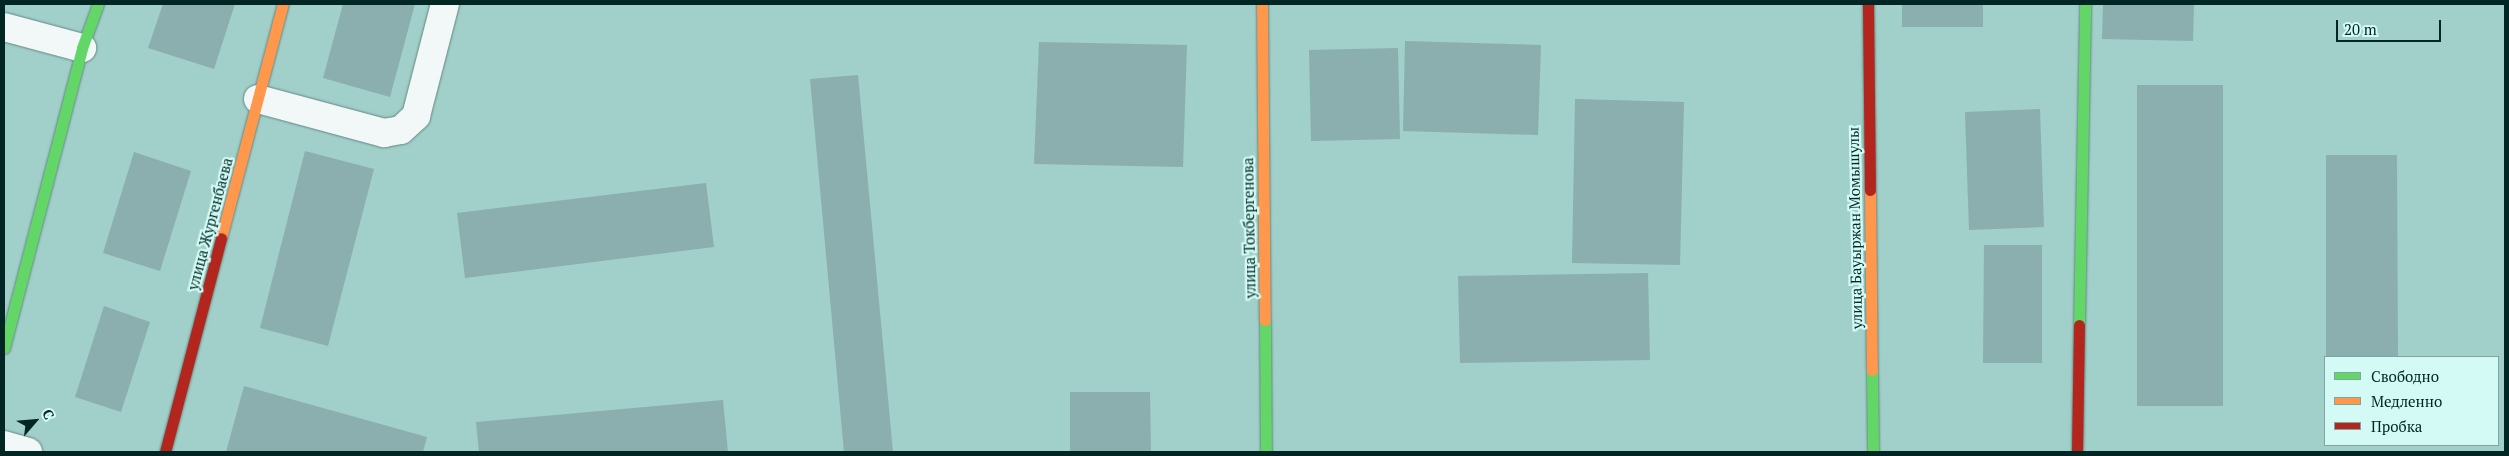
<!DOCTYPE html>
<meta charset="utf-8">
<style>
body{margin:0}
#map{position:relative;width:2509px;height:456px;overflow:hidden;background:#a1cfc9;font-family:"PT Serif",serif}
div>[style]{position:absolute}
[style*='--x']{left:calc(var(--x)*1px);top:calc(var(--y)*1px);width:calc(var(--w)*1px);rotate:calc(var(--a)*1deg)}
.building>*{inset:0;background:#8aafae}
.roads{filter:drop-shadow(0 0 1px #668884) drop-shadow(0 0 1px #668884)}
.street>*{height:28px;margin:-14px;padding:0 14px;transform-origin:14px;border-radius:14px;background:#f1f8f7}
.fast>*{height:11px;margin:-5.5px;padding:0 5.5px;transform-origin:5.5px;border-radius:5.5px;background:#63d668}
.slow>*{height:11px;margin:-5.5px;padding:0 5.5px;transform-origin:5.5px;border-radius:5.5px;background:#ff974d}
.jam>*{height:11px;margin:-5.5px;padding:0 5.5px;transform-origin:5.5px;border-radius:5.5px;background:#b3261e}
span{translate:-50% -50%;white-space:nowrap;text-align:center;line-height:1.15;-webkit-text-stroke:4.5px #d3faf5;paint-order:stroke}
.street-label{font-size:15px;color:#012623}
.frame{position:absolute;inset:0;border:5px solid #012623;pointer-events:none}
.legend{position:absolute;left:2324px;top:356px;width:175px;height:90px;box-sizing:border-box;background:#d3faf5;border:1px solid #7fa5a1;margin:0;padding:6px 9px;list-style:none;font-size:15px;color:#012623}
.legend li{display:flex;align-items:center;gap:10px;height:25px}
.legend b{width:25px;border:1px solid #7fa5a1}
.north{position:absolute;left:10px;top:396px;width:50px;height:50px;-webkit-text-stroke:4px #d3faf5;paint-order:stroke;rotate:63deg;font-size:14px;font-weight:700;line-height:20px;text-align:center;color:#012623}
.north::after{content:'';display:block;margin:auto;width:18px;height:22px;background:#012623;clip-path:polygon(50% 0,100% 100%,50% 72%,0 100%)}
.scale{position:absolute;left:2336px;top:20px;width:105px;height:22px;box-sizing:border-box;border:2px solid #012623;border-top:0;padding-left:6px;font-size:15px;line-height:18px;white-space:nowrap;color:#012623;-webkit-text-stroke:4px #d3faf5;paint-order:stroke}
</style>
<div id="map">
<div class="building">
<div style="clip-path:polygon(163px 4px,235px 4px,214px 69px,148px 48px)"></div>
<div style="clip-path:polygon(343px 4px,415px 4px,390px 97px,323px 78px)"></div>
<div style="clip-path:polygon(1902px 4px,1983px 4px,1983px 27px,1902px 27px)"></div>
<div style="clip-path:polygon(2103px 4px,2194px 4px,2193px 41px,2102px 39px)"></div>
<div style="clip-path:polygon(1405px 41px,1541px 45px,1538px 135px,1403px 131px)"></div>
<div style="clip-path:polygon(1039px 42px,1187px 45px,1183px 167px,1034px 164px)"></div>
<div style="clip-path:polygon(1398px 48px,1400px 139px,1311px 141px,1309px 50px)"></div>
<div style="clip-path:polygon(858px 75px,893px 452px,844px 452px,810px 79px)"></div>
<div style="clip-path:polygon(2137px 85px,2223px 85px,2223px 406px,2137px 406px)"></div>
<div style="clip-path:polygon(1575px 99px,1684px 102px,1680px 265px,1572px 263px)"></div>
<div style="clip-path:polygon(2040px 109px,2044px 227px,1969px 230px,1965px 112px)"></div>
<div style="clip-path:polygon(305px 151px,374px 169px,328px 346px,260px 328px)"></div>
<div style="clip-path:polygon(134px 152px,191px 171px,160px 271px,103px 253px)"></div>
<div style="clip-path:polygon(2326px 155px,2397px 155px,2398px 357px,2326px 357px)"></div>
<div style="clip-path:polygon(706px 183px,714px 247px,465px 278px,457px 213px)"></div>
<div style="clip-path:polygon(1984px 245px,2042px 245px,2042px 363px,1983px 363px)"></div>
<div style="clip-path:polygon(1648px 273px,1650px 360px,1460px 363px,1458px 276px)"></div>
<div style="clip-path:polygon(104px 306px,150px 322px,121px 412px,75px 397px)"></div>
<div style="clip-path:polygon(244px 386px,427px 437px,423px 452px,226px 452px)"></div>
<div style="clip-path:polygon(1070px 392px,1150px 392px,1151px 452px,1070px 452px)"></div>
<div style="clip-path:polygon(723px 400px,728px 452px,479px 452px,476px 422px)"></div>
</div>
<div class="roads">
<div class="street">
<div style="--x:4;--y:27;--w:81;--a:15.1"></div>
<div style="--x:258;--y:99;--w:131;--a:15.1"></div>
<div style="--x:384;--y:133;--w:17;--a:-10"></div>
<div style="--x:401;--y:130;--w:21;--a:-43"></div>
<div style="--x:416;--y:116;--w:116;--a:-75.5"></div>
<div style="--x:4;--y:445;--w:25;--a:16"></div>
</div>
<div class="fast">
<div style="--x:1265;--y:320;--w:132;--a:89.6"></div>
<div style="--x:2079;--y:325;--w:321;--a:-88.9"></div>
<div style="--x:4;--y:348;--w:310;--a:-75.4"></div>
<div style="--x:82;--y:48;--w:47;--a:-70"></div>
<div style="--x:1872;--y:370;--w:82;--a:89.3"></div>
</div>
<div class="slow">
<div style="--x:1262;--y:4;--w:316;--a:89.5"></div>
<div style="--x:1870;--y:190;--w:180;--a:89.4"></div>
<div style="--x:221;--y:238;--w:242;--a:-75.2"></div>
</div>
<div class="jam">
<div style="--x:1868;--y:4;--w:186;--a:89.4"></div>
<div style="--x:165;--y:452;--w:221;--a:-75.3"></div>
<div style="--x:2077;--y:452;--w:127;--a:-89.1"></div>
</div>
</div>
<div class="street-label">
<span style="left:210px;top:224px;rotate:-75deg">улица Жургенбаева</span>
<span style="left:1249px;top:228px;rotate:-91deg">улица Токбергенова</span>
<span style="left:1855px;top:228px;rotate:-91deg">улица Бауыржан Момышулы</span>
</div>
<div class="frame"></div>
<ul class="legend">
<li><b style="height:6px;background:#63d668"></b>Свободно</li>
<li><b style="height:6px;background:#ff974d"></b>Медленно</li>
<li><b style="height:6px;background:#b3261e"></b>Пробка</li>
</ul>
<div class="north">С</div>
<div class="scale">20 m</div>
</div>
